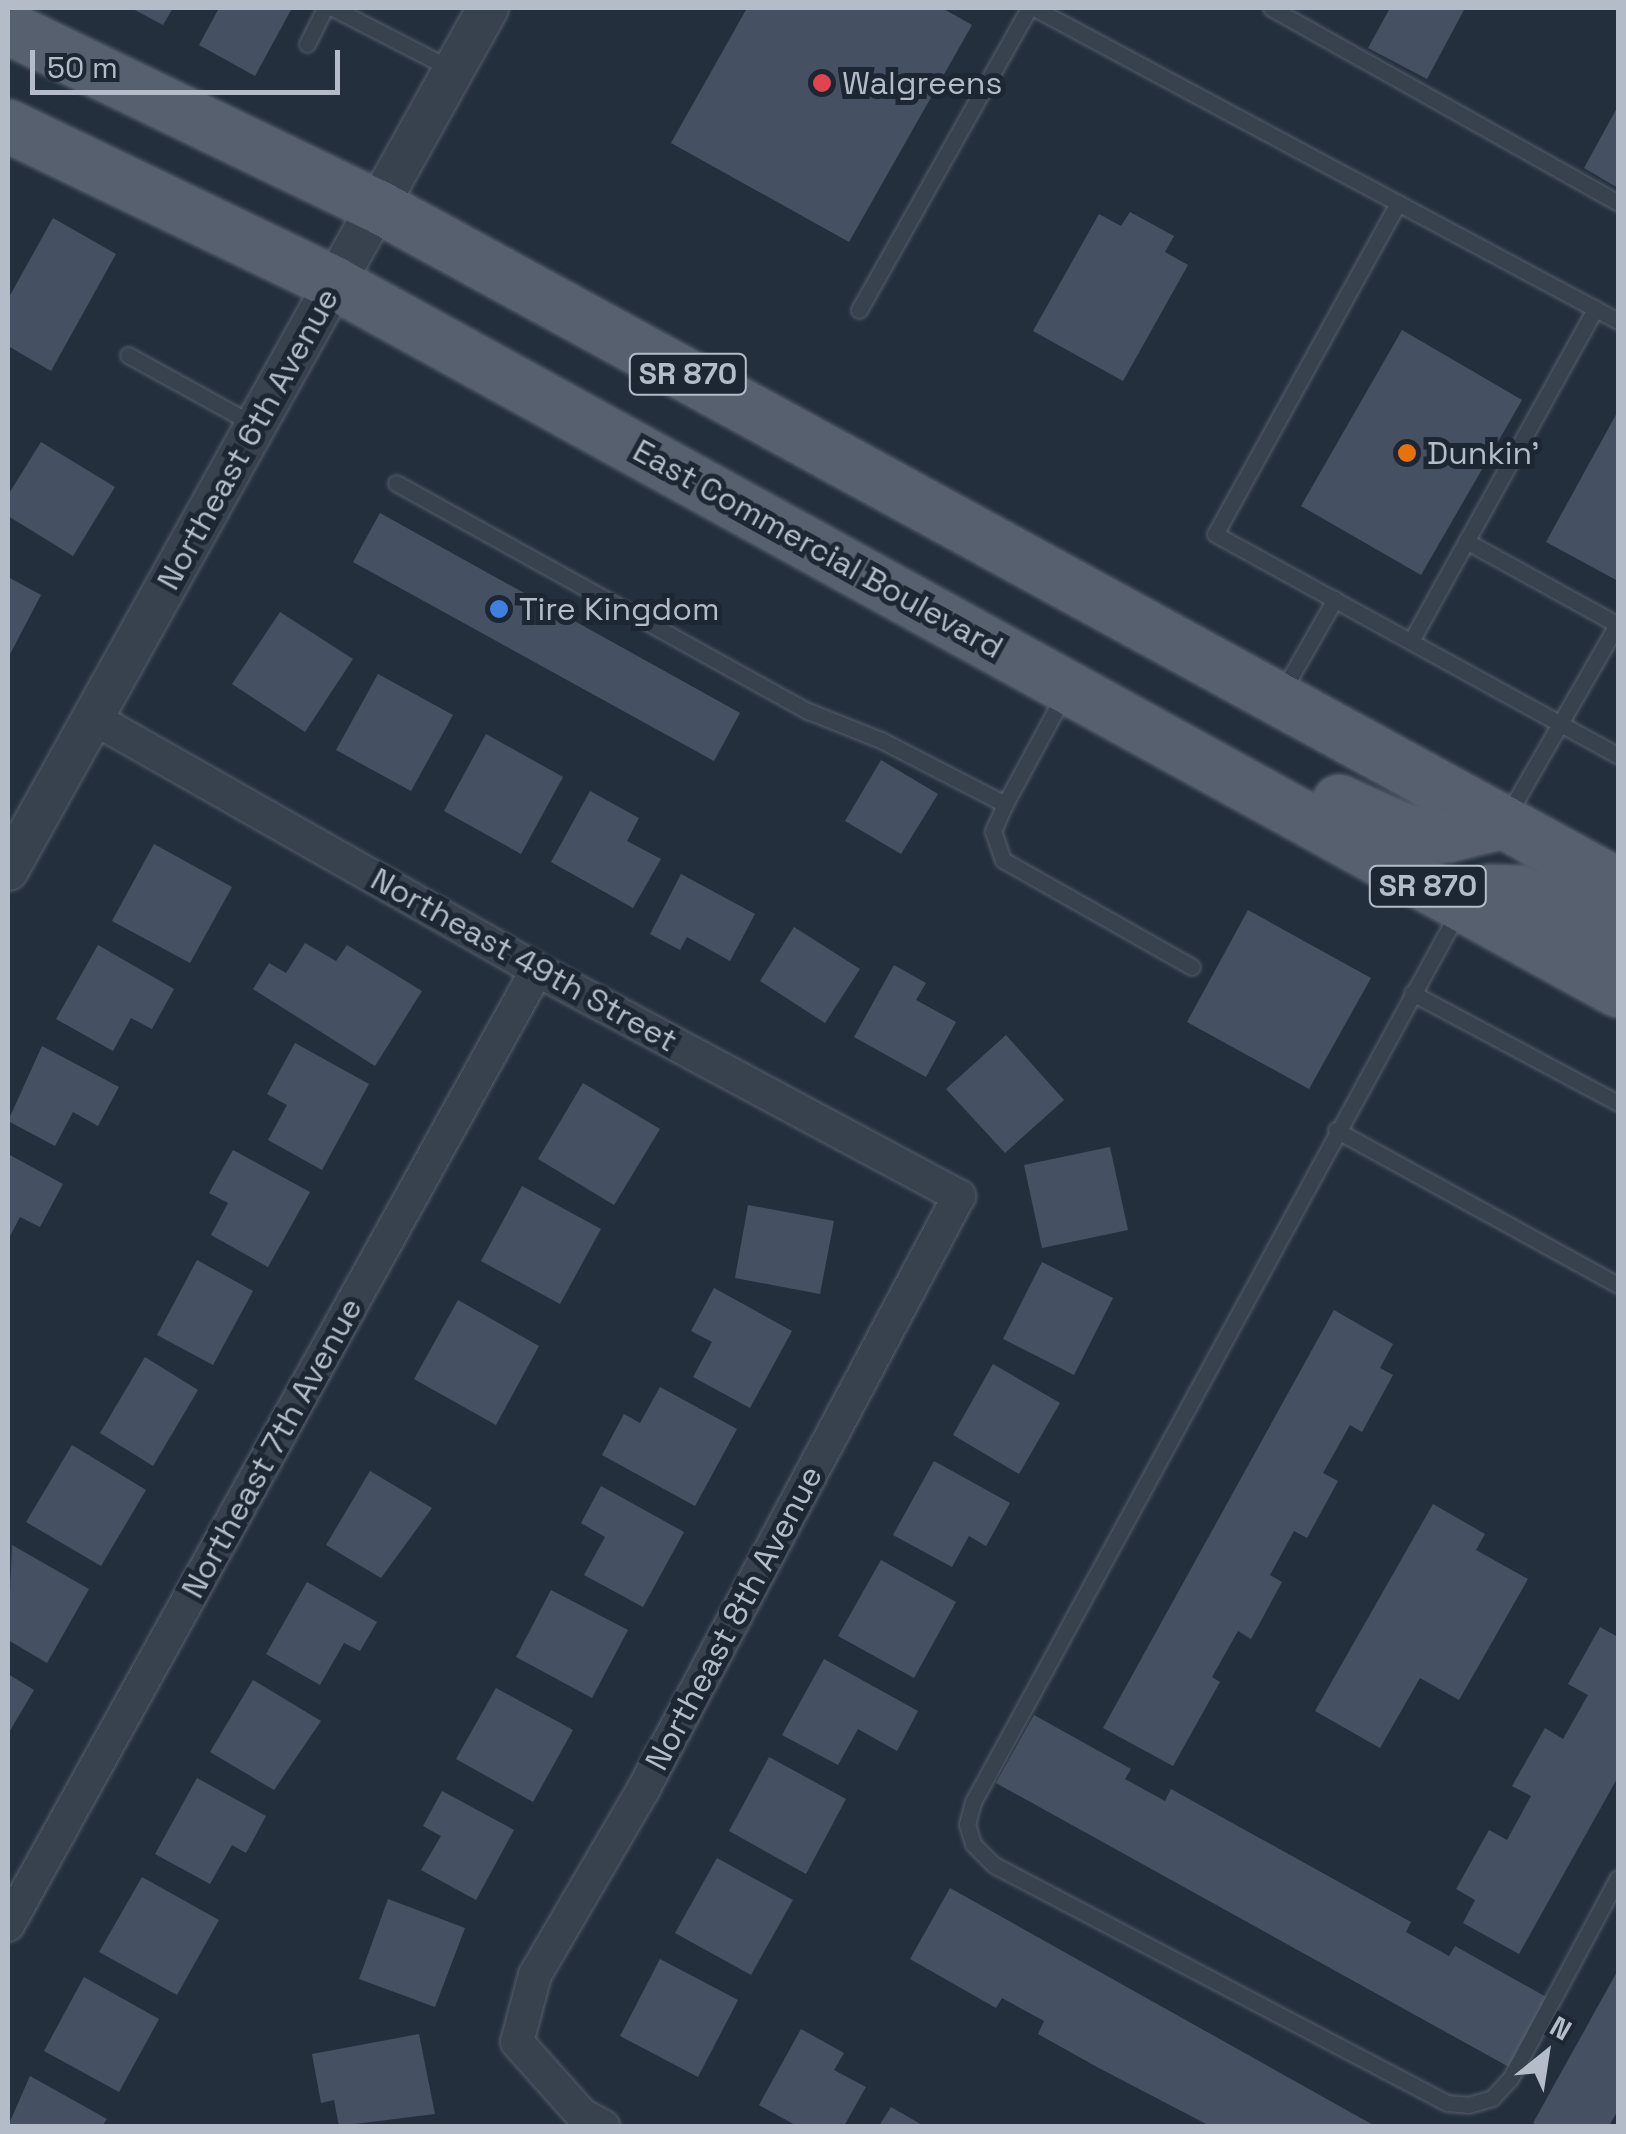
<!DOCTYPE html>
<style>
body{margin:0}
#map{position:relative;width:1626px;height:2134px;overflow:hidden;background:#242f3e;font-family:"Space Grotesk",sans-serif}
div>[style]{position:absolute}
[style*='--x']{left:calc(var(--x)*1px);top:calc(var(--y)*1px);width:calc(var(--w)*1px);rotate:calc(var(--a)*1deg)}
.building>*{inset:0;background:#455162}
.roads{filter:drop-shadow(0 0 2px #565f6c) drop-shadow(0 0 2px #565f6c)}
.service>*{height:15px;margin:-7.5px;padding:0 7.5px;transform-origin:7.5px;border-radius:7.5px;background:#38414e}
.minor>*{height:32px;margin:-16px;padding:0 16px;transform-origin:16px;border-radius:16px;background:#38414e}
.tertiary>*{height:40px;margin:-20px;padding:0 20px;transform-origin:20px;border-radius:20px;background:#38414e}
.primary>*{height:52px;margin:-26px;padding:0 26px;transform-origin:26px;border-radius:26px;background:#56606e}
.dots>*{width:28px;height:28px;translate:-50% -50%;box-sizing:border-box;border:5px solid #1d2633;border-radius:50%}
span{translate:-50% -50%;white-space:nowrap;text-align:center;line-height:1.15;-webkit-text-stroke:10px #1d2633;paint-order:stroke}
.shield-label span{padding:2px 8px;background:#1d2633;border:2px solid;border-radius:8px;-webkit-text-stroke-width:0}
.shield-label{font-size:30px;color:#b4bcc9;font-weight:700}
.poi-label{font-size:32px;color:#b4bcc9}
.left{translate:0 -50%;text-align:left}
.street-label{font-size:32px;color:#b4bcc9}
.frame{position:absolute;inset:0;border:10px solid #b4bcc9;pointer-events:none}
.north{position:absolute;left:1496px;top:2004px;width:100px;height:100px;-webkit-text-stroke:8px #1d2633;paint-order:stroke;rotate:30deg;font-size:28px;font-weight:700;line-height:40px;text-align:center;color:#b4bcc9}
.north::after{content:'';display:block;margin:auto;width:35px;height:45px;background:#b4bcc9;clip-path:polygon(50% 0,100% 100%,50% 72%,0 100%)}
.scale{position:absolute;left:30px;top:50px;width:310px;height:45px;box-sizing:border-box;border:5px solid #b4bcc9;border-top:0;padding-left:12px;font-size:30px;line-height:35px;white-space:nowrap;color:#b4bcc9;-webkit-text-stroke:8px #1d2633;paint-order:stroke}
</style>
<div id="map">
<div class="building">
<div style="clip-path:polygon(131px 8px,173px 8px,163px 25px)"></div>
<div style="clip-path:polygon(219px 8px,292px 8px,255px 76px,199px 45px)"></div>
<div style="clip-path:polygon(747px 8px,942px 8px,972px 25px,849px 242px,671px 143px)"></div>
<div style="clip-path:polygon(1390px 8px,1465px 8px,1427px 79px,1368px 48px)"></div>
<div style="clip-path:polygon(1618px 106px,1618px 188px,1584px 168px)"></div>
<div style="clip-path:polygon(1130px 212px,1174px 236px,1165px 252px,1188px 265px,1123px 381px,1033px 331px,1099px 214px,1121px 226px)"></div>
<div style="clip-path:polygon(53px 218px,116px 254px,51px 371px,8px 346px,8px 299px)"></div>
<div style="clip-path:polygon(1402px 330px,1522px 400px,1421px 575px,1301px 506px)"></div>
<div style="clip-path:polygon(1618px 411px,1618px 581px,1546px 542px)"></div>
<div style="clip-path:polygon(41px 442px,115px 487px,73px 556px,8px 516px,8px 495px)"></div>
<div style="clip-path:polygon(380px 513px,740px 713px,714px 761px,353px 562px)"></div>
<div style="clip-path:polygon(8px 577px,41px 595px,8px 658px)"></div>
<div style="clip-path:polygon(280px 612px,353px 659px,305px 732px,232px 684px)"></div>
<div style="clip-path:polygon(378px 674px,453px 715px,411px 791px,336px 750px)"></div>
<div style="clip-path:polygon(486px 734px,563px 777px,521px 854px,444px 811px)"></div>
<div style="clip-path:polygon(881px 760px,938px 794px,901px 854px,845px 821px)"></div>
<div style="clip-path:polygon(590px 791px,639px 818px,627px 841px,661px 859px,633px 908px,551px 862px)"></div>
<div style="clip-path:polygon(154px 844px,232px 887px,190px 963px,112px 921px)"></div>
<div style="clip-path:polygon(681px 874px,755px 914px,730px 961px,687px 937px,680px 950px,650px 934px)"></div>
<div style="clip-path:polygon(1248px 910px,1371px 978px,1309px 1089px,1187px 1022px)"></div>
<div style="clip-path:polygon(794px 927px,860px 969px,825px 1023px,760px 981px)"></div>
<div style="clip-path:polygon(305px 943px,336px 961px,347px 945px,422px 991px,375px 1066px,253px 989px,269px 963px,286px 973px)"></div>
<div style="clip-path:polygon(98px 945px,174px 989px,152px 1029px,131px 1018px,113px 1051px,56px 1019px)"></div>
<div style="clip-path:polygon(894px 965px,926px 983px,916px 1000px,956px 1022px,926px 1077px,854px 1037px)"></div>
<div style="clip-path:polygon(1006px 1035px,1064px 1100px,1005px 1153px,946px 1089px)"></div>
<div style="clip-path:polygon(295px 1043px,369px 1084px,322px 1170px,268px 1140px,287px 1105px,267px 1094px)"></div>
<div style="clip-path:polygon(42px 1046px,119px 1087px,98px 1126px,73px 1112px,55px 1146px,8px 1121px)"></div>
<div style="clip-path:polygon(583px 1083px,660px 1129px,614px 1205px,538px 1159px)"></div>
<div style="clip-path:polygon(1110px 1147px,1128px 1230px,1042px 1248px,1024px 1165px)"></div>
<div style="clip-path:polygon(233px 1150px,310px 1192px,268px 1267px,211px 1235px,228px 1203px,209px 1193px)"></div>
<div style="clip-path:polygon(8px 1154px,63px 1184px,40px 1227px,20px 1217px,8px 1240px)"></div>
<div style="clip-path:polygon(522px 1186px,601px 1229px,560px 1304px,481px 1261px)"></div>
<div style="clip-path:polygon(748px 1205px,834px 1221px,820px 1294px,735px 1278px)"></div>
<div style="clip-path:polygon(197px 1260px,253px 1291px,213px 1365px,157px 1335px)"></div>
<div style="clip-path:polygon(1042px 1262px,1113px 1298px,1074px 1375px,1003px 1339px)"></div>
<div style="clip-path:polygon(714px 1288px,792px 1331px,750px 1408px,693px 1377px,712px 1342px,691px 1331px)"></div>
<div style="clip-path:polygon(458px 1300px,539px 1346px,496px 1425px,414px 1379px)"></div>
<div style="clip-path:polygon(1334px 1310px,1393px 1344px,1380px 1368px,1393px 1375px,1362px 1432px,1350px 1425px,1323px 1473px,1338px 1481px,1307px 1538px,1294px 1531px,1270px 1575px,1282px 1582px,1251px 1639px,1238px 1631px,1212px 1677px,1220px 1682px,1173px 1766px,1103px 1728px)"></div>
<div style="clip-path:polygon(145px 1357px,198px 1390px,153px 1466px,100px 1433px)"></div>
<div style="clip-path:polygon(993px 1364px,1060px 1403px,1019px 1474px,953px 1435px)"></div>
<div style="clip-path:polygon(660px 1387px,737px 1429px,695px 1506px,602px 1455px,624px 1414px,640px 1423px)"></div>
<div style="clip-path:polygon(72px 1445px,146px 1490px,101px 1566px,26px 1522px)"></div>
<div style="clip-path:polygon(934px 1461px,1010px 1503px,986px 1546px,969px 1536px,952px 1567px,893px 1535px)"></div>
<div style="clip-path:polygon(370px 1471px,432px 1508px,381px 1578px,326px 1545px)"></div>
<div style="clip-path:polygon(601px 1486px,684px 1532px,643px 1607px,584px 1575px,605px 1537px,581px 1523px)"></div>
<div style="clip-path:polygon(1433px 1504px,1485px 1534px,1476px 1550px,1528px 1579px,1459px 1700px,1420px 1678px,1380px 1748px,1315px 1711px)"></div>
<div style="clip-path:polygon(12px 1545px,89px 1589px,47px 1663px,8px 1640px)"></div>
<div style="clip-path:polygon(881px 1560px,956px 1602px,914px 1678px,838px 1636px)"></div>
<div style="clip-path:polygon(307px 1582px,377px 1622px,360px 1651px,344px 1643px,320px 1685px,266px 1654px)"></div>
<div style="clip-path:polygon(551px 1590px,628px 1630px,592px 1698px,516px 1657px)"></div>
<div style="clip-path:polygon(1600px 1627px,1618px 1637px,1618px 1777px,1519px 1954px,1463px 1923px,1475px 1900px,1456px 1889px,1489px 1830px,1507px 1840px,1531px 1796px,1512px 1786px,1545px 1728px,1563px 1739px,1588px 1695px,1568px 1684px)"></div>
<div style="clip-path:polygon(824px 1659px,918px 1711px,897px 1751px,858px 1729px,838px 1765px,782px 1735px)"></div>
<div style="clip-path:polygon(8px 1674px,34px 1690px,8px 1734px)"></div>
<div style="clip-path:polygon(253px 1680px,321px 1721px,274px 1790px,210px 1752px)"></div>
<div style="clip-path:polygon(496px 1688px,573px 1730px,533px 1802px,456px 1759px)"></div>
<div style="clip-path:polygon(1034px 1715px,1131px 1769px,1125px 1779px,1165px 1801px,1171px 1789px,1411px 1922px,1406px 1932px,1449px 1956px,1455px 1946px,1548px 1998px,1509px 2067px,996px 1783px)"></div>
<div style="clip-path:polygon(769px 1757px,846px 1799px,806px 1874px,729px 1831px)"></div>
<div style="clip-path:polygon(197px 1778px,266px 1816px,246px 1853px,232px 1845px,210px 1884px,155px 1854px)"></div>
<div style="clip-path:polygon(442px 1791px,514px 1830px,476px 1900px,421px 1870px,441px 1836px,423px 1826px)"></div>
<div style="clip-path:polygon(717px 1858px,793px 1900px,751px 1975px,675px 1933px)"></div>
<div style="clip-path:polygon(142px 1877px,219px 1920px,177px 1995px,99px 1952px)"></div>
<div style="clip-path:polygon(950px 1888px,1375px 2126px,1210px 2126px,1097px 2067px,1038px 2034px,1044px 2021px,1002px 1998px,996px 2008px,910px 1959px)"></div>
<div style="clip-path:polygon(388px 1899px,465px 1928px,435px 2007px,359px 1979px)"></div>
<div style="clip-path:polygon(660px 1959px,738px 2000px,698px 2077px,620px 2036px)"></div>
<div style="clip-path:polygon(1618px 1970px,1618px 2110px,1609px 2126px,1539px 2126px,1533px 2123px)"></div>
<div style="clip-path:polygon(84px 1977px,159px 2019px,119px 2092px,44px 2051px)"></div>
<div style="clip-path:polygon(801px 2029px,844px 2053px,834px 2070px,866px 2087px,844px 2126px,797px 2126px,759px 2105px)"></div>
<div style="clip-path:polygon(419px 2034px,435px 2114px,339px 2126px,334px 2100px,321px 2103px,312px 2054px)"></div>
<div style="clip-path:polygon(30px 2076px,107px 2119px,102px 2126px,8px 2126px)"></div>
<div style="clip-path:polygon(891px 2107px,924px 2126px,879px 2126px)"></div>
</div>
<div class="roads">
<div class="service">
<div style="--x:333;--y:8;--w:135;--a:27.3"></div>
<div style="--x:1034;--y:8;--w:663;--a:28.19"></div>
<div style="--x:1271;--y:8;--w:398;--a:29.3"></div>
<div style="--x:307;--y:44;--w:40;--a:-63.4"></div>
<div style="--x:1398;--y:203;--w:378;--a:118.9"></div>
<div style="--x:1215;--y:534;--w:460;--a:28.8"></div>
<div style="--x:859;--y:310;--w:347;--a:-60.6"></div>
<div style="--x:128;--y:355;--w:145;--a:28.9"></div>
<div style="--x:396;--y:483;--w:471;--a:29"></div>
<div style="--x:808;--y:711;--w:79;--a:21.7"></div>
<div style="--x:881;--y:740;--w:140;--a:27.3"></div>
<div style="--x:1005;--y:804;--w:126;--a:-61.6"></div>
<div style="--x:1466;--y:541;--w:174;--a:28.9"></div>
<div style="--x:1411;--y:641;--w:380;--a:-61"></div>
<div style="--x:1282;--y:692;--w:107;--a:-60.3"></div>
<div style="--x:1005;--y:804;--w:30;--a:114"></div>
<div style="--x:993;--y:831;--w:31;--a:71"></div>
<div style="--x:1003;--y:860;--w:217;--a:29.5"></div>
<div style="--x:1507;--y:816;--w:220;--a:-60.1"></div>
<div style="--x:1458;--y:912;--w:1014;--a:118.59"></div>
<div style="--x:973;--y:1802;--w:23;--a:105"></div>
<div style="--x:967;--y:1824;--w:21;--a:73"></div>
<div style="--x:973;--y:1844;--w:30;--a:45"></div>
<div style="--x:994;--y:1865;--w:512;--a:27.72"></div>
<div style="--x:1447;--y:2103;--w:21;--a:5"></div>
<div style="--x:1468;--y:2105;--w:25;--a:-16"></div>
<div style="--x:1492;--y:2098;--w:26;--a:-47"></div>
<div style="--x:1510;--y:2079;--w:228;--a:-61.8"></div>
<div style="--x:1412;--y:993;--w:234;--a:28.1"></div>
<div style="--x:1336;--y:1130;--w:322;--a:28.8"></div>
</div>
<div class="minor">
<div style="--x:93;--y:718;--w:511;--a:29.58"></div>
<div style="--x:537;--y:970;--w:479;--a:28.2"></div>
<div style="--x:959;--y:1196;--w:673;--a:118.01"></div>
<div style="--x:643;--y:1790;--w:214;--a:120.3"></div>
<div style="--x:535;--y:1975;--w:69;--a:105"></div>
<div style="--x:517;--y:2042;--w:98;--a:48.3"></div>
<div style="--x:582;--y:2115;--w:24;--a:28"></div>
<div style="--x:8;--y:1925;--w:1092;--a:-61.02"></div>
</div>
<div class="tertiary">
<div style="--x:8;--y:870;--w:987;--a:-60.89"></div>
</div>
<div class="primary">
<div style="--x:8;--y:28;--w:410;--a:25.8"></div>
<div style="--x:377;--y:206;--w:1415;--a:28.68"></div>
<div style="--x:8;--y:126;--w:362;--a:25.7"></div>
<div style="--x:334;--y:283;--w:1466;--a:28.87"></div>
<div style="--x:1339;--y:801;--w:72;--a:24.4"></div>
<div style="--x:1405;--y:831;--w:43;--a:6.6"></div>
<div style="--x:1448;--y:836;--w:58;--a:-14"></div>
<div style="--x:1462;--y:905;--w:32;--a:-26"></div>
<div style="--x:1491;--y:891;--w:29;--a:2"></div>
<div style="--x:1520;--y:892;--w:109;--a:25.6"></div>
</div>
</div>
<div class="dots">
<div style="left:822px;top:83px;background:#e0444e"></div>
<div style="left:1407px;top:453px;background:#e8710a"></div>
<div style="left:499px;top:609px;background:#3f7fe0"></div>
</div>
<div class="shield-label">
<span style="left:688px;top:374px">SR 870</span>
<span style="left:1428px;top:886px">SR 870</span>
</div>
<div class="poi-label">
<span class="left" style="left:842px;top:83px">Walgreens</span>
<span class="left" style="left:1427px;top:453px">Dunkin'</span>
<span class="left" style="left:519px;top:609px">Tire Kingdom</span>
</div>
<div class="street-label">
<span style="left:248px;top:439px;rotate:-61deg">Northeast 6th Avenue</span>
<span style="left:818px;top:549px;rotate:29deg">East Commercial Boulevard</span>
<span style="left:524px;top:960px;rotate:29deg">Northeast 49th Street</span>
<span style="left:272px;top:1448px;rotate:-61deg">Northeast 7th Avenue</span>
<span style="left:734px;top:1618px;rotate:-62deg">Northeast 8th Avenue</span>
</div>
<div class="frame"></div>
<div class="north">N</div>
<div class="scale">50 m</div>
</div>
